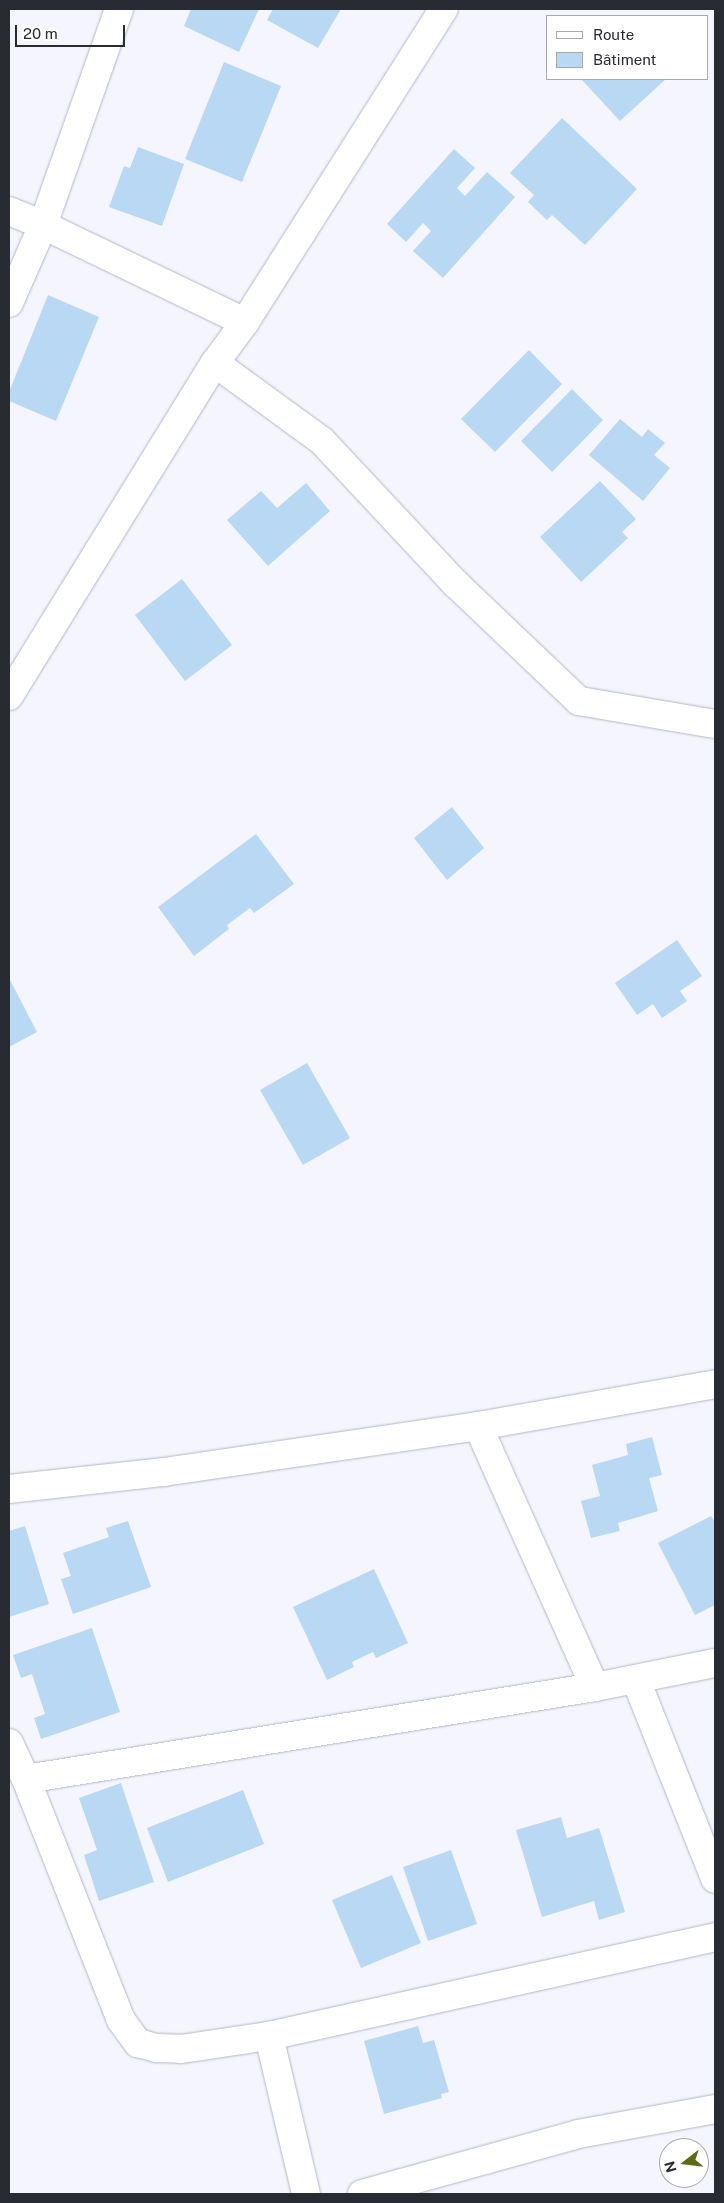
<!DOCTYPE html>
<meta charset="utf-8">
<style>
body{margin:0}
#map{position:relative;width:724px;height:2203px;overflow:hidden;background:#f4f5fe;font-family:"Public Sans",sans-serif}
div>[style]{position:absolute}
[style*='--x']{left:calc(var(--x)*1px);top:calc(var(--y)*1px);width:calc(var(--w)*1px);rotate:calc(var(--a)*1deg)}
.building>*{inset:0;background:#b9d8f4}
.roads{filter:drop-shadow(0 0 1px #b2b6cb) drop-shadow(0 0 1px #b2b6cb)}
.minor>*{height:28px;margin:-14px;padding:0 14px;transform-origin:14px;border-radius:14px;background:#fff}
.secondary>*{height:28px;margin:-14px;padding:0 14px;transform-origin:14px;border-radius:14px;background:#fff}
span{translate:-50% -50%;white-space:nowrap;text-align:center;line-height:1.15;-webkit-text-stroke:4.5px #fff;paint-order:stroke}
.frame{position:absolute;inset:0;border:10px solid #292b33;pointer-events:none}
.legend{position:absolute;left:546px;top:15px;width:162px;height:65px;box-sizing:border-box;background:#fff;border:1px solid #a9aaad;margin:0;padding:6px 9px;list-style:none;font-size:15px;color:#292b33}
.legend li{display:flex;align-items:center;gap:10px;height:25px}
.legend b{width:25px;border:1px solid #a9aaad}
.north{position:absolute;left:659px;top:2138px;width:50px;height:50px;box-sizing:border-box;background:#fff;border:1px solid #a9aaad;border-radius:50%;rotate:254deg;font-size:14px;font-weight:700;line-height:20px;text-align:center;color:#292b33}
.north::after{content:'';display:block;margin:auto;width:18px;height:22px;background:#5e6c17;clip-path:polygon(50% 0,100% 100%,50% 72%,0 100%)}
.scale{position:absolute;left:15px;top:25px;width:110px;height:22px;box-sizing:border-box;border:2px solid #292b33;border-top:0;padding-left:6px;font-size:15px;line-height:18px;white-space:nowrap;color:#292b33;-webkit-text-stroke:4px #fff;paint-order:stroke}
</style>
<div id="map">
<div class="building">
<div style="clip-path:polygon(191px 9px,259px 9px,239px 52px,184px 26px)"></div>
<div style="clip-path:polygon(273px 9px,341px 9px,318px 48px,267px 20px)"></div>
<div style="clip-path:polygon(224px 62px,281px 86px,242px 182px,185px 159px)"></div>
<div style="clip-path:polygon(581px 79px,666px 79px,620px 121px)"></div>
<div style="clip-path:polygon(562px 118px,637px 189px,585px 245px,552px 215px,547px 220px,528px 202px,534px 195px,510px 173px)"></div>
<div style="clip-path:polygon(138px 147px,184px 164px,162px 226px,109px 207px,124px 166px,130px 168px)"></div>
<div style="clip-path:polygon(454px 149px,475px 168px,457px 188px,465px 196px,487px 172px,515px 197px,443px 278px,413px 251px,431px 231px,423px 223px,406px 242px,387px 224px)"></div>
<div style="clip-path:polygon(48px 295px,99px 317px,56px 421px,9px 401px,9px 392px)"></div>
<div style="clip-path:polygon(529px 350px,562px 384px,495px 452px,461px 419px)"></div>
<div style="clip-path:polygon(572px 389px,603px 420px,552px 472px,521px 441px)"></div>
<div style="clip-path:polygon(620px 419px,642px 437px,648px 429px,665px 443px,654px 455px,670px 468px,643px 501px,589px 455px)"></div>
<div style="clip-path:polygon(600px 481px,636px 519px,622px 532px,628px 538px,581px 582px,540px 537px)"></div>
<div style="clip-path:polygon(306px 483px,330px 511px,268px 566px,227px 520px,261px 491px,277px 508px)"></div>
<div style="clip-path:polygon(182px 579px,232px 645px,185px 681px,135px 615px)"></div>
<div style="clip-path:polygon(452px 807px,484px 848px,447px 880px,414px 838px)"></div>
<div style="clip-path:polygon(256px 834px,294px 884px,254px 913px,250px 908px,227px 925px,229px 929px,194px 956px,158px 907px)"></div>
<div style="clip-path:polygon(677px 940px,702px 976px,680px 991px,687px 1001px,662px 1018px,653px 1004px,637px 1015px,615px 983px)"></div>
<div style="clip-path:polygon(9px 978px,37px 1032px,9px 1047px)"></div>
<div style="clip-path:polygon(307px 1063px,350px 1138px,303px 1165px,260px 1090px)"></div>
<div style="clip-path:polygon(652px 1437px,662px 1475px,649px 1478px,658px 1511px,618px 1523px,620px 1531px,591px 1538px,581px 1501px,600px 1496px,592px 1465px,628px 1455px,626px 1444px)"></div>
<div style="clip-path:polygon(711px 1516px,715px 1522px,715px 1605px,695px 1615px,658px 1543px)"></div>
<div style="clip-path:polygon(128px 1521px,151px 1587px,73px 1614px,61px 1579px,71px 1576px,63px 1553px,109px 1537px,106px 1528px)"></div>
<div style="clip-path:polygon(25px 1526px,49px 1604px,9px 1617px,9px 1531px)"></div>
<div style="clip-path:polygon(374px 1569px,408px 1643px,376px 1658px,373px 1652px,352px 1662px,354px 1667px,327px 1680px,293px 1607px)"></div>
<div style="clip-path:polygon(92px 1628px,120px 1712px,41px 1739px,34px 1718px,45px 1714px,32px 1674px,21px 1678px,13px 1655px)"></div>
<div style="clip-path:polygon(121px 1783px,154px 1882px,99px 1901px,84px 1855px,97px 1850px,79px 1798px)"></div>
<div style="clip-path:polygon(243px 1790px,264px 1844px,168px 1882px,147px 1828px)"></div>
<div style="clip-path:polygon(561px 1817px,567px 1838px,599px 1828px,625px 1912px,599px 1920px,594px 1901px,542px 1917px,516px 1830px)"></div>
<div style="clip-path:polygon(451px 1850px,477px 1924px,428px 1941px,403px 1867px)"></div>
<div style="clip-path:polygon(392px 1875px,421px 1943px,361px 1968px,332px 1900px)"></div>
<div style="clip-path:polygon(418px 2026px,423px 2043px,434px 2040px,449px 2092px,441px 2094px,442px 2098px,384px 2114px,364px 2041px)"></div>
</div>
<div class="roads">
<div class="minor">
<div style="--x:9;--y:211;--w:37;--a:22"></div>
<div style="--x:43;--y:225;--w:224;--a:25.7"></div>
<div style="--x:9;--y:303;--w:85;--a:-66.4"></div>
<div style="--x:43;--y:225;--w:229;--a:-70.6"></div>
<div style="--x:215;--y:363;--w:132;--a:36.1"></div>
<div style="--x:322;--y:441;--w:195;--a:46.9"></div>
<div style="--x:455;--y:583;--w:171;--a:43.6"></div>
<div style="--x:579;--y:701;--w:138;--a:9.6"></div>
<div style="--x:478;--y:1426;--w:286;--a:65.9"></div>
<div style="--x:9;--y:1489;--w:156;--a:-6.3"></div>
<div style="--x:164;--y:1472;--w:317;--a:-8.3"></div>
<div style="--x:478;--y:1426;--w:241;--a:-10"></div>
<div style="--x:636;--y:1680;--w:214;--a:68.3"></div>
<div style="--x:9;--y:1743;--w:40;--a:65"></div>
<div style="--x:26;--y:1779;--w:259;--a:68.5"></div>
<div style="--x:121;--y:2020;--w:29;--a:54"></div>
<div style="--x:138;--y:2043;--w:20;--a:15"></div>
<div style="--x:157;--y:2048;--w:24;--a:2"></div>
<div style="--x:181;--y:2049;--w:89;--a:-8.4"></div>
<div style="--x:269;--y:2036;--w:162;--a:76.8"></div>
<div style="--x:26;--y:1779;--w:576;--a:-9.18"></div>
<div style="--x:595;--y:1687;--w:122;--a:-11.3"></div>
<div style="--x:269;--y:2036;--w:457;--a:-12.5"></div>
<div style="--x:362;--y:2194;--w:224;--a:-15.5"></div>
<div style="--x:578;--y:2134;--w:139;--a:-10.3"></div>
</div>
<div class="secondary">
<div style="--x:9;--y:696;--w:392;--a:-58.3"></div>
<div style="--x:215;--y:363;--w:51;--a:-53.8"></div>
<div style="--x:245;--y:322;--w:371;--a:-57.6"></div>
</div>
</div>
<div class="frame"></div>
<ul class="legend">
<li><b style="height:6px;background:#fff"></b>Route</li>
<li><b style="height:14px;background:#b9d8f4"></b>Bâtiment</li>
</ul>
<div class="north">N</div>
<div class="scale">20 m</div>
</div>
